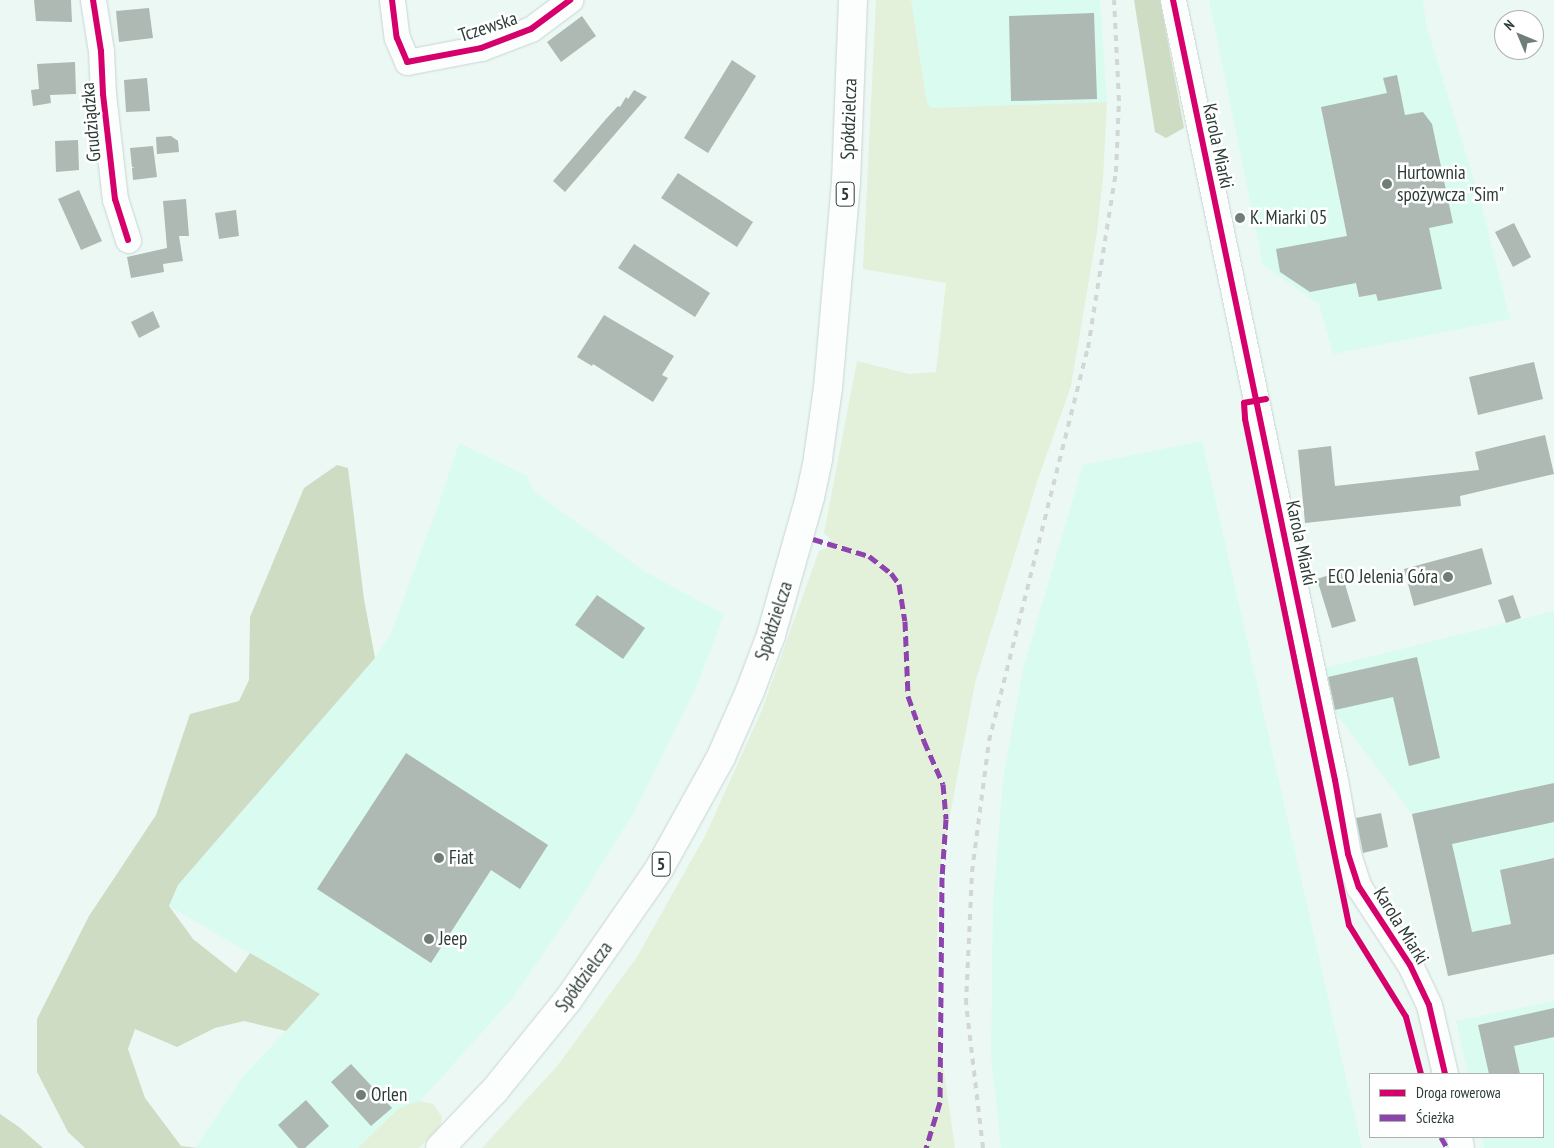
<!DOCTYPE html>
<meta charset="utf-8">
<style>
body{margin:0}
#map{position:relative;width:1554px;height:1148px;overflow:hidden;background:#ecf8f4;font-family:"PT Sans Narrow",sans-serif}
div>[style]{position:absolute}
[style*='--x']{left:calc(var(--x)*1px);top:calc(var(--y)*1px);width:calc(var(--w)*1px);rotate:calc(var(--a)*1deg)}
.built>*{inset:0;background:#dafbf0}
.green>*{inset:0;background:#e3f0da}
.forest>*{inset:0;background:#cfdcc4}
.building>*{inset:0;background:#adb9b2}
.roads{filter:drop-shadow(0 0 1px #c8d5d1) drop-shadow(0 0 1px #c8d5d1)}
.minor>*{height:25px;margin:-12.5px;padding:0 12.5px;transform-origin:12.5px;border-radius:12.5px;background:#fcfefd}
.major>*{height:28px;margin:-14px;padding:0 14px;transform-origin:14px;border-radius:14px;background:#fcfefd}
.rail>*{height:4px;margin-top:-2px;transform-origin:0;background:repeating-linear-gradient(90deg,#d2d6d5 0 6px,transparent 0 12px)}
.quiet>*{height:5px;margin-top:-2.5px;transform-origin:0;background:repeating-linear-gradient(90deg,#8e44ad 0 10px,transparent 0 15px)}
.cycleway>*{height:6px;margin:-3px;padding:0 3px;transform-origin:3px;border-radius:3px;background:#d6006c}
.dots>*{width:14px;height:14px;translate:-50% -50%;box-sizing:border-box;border:2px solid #fff;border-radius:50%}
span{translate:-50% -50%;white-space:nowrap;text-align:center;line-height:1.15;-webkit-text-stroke:5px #fff;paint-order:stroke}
.shield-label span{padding:1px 4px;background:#fff;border:1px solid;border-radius:4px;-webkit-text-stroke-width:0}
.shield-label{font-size:18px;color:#2c3c36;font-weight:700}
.street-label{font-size:19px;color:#2c3c36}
.poi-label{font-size:19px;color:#2c3c36}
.left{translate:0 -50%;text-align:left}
.right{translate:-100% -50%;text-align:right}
.legend{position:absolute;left:1369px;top:1073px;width:175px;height:65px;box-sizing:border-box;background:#fff;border:1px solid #abb1af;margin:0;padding:6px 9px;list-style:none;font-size:15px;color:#2c3c36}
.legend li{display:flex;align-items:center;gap:10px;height:25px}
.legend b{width:25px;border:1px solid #abb1af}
.north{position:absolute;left:1494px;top:10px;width:50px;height:50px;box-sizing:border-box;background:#fff;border:1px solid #abb1af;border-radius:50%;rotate:315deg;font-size:14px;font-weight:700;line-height:20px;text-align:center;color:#2c3c36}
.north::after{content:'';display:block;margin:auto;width:18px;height:22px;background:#6f7e78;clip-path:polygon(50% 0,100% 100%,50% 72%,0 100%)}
</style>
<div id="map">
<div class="built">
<div style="clip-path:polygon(911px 0,1100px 0,1107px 102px,930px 108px,927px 103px)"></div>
<div style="clip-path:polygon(1209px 0,1423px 0,1427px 28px,1481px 203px,1510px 319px,1333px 354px,1319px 304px,1263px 265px)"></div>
<div style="clip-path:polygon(1202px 441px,1362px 1148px,1001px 1148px,991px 1056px,993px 902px,1003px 780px,1023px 669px,1083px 465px)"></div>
<div style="clip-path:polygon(459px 443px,527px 476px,533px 491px,647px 573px,724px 614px,697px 685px,634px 812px,577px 904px,512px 999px,413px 1109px,373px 1148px,198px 1148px,196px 1147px,242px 1078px,320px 994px,169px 906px,178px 885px,375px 658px,391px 633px,439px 503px)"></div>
<div style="clip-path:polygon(1554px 611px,1554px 954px,1448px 975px,1412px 814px,1334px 711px,1325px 668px)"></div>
<div style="clip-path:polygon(1554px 1001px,1554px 1148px,1484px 1148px,1481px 1137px,1543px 1137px,1543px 1074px,1468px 1074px,1456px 1021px)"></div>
</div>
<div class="green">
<div style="clip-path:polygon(876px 0,911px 0,927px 103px,931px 108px,1107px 102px,1103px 178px,1097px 232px,1071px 386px,1038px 479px,975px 683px,938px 878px,937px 1024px,955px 1148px,482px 1148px,558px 1065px,637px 957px,705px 836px,762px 710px,819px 551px,827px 548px,831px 539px,824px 533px,857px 361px,909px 374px,936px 372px,946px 283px,863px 269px)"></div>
<div style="clip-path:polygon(419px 1101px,433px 1104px,442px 1117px,440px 1127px,419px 1148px,358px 1148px,399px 1108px)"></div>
</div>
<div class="forest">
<div style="clip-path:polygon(1134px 0,1160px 0,1184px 128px,1166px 138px,1155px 132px)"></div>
<div style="clip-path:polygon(337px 465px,348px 468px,364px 599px,375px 658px,178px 885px,169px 906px,193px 939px,236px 973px,250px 953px,320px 994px,286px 1031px,244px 1021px,215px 1028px,177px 1047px,135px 1029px,128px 1049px,145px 1098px,181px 1146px,198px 1148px,85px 1148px,68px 1132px,37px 1072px,37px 1019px,89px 916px,156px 815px,190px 714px,239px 701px,249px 680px,250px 617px,304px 488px)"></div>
<div style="clip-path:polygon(0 1114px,19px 1127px,43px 1148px,0 1148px)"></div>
</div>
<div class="building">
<div style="clip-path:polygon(34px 0,71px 0,72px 22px,36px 21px)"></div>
<div style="clip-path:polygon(149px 8px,153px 38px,119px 42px,116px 11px)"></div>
<div style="clip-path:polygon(1094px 13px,1097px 99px,1011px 101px,1009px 16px)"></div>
<div style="clip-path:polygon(582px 16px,596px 36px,561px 62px,547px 42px)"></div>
<div style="clip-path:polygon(732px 60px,756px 76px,708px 153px,684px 138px)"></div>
<div style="clip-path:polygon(75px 62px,76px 94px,50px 95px,51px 103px,33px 106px,31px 90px,39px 89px,37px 64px)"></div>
<div style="clip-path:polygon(1397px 75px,1405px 115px,1423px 112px,1432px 124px,1453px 223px,1429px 228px,1442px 289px,1378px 301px,1376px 294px,1359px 297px,1356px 283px,1310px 292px,1280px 272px,1276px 249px,1347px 236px,1321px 107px,1387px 93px,1383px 78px)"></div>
<div style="clip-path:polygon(147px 78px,150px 111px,126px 112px,124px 80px)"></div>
<div style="clip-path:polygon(634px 90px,647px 97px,565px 192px,553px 181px,606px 119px,618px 106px,620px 107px,626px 97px,628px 99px)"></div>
<div style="clip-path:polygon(171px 136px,178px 141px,179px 152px,157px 154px,156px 137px)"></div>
<div style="clip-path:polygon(78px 140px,79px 170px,56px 172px,55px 141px)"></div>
<div style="clip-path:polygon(153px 146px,157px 177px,133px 180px,132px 168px,135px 167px,132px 167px,130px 148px)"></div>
<div style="clip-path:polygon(678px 173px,753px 222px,737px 247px,661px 198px)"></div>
<div style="clip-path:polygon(79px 190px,102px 241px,81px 250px,58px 199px)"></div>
<div style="clip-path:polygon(186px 199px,189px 236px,179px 236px,183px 261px,163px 264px,164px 272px,131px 278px,127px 257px,167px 248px,163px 201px)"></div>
<div style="clip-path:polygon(236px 210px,239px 236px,219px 239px,215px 213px)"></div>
<div style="clip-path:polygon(1514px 223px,1531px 257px,1513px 267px,1495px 232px)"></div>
<div style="clip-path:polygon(634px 244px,710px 293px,695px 317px,618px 268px)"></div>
<div style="clip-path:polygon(153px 311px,160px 327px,139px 338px,131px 322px)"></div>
<div style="clip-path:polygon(604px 315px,674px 356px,662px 375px,668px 378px,653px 402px,593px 364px,592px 366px,577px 357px)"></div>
<div style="clip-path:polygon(1534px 362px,1543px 399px,1478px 415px,1469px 377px)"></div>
<div style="clip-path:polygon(1545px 435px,1554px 474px,1460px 496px,1461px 506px,1305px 523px,1298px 450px,1331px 446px,1335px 486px,1479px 470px,1475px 452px)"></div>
<div style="clip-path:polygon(1482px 548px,1492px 584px,1414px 606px,1404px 569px)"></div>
<div style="clip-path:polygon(1341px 571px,1356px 621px,1332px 628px,1317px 579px)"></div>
<div style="clip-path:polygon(597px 595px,645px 628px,623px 659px,575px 625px)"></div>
<div style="clip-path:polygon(1513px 595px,1521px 618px,1506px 623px,1498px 600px)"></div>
<div style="clip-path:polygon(1417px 657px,1440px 758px,1409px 766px,1393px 697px,1335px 710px,1328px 677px)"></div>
<div style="clip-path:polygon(406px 753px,548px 845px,520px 889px,491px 870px,431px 963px,317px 889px)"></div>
<div style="clip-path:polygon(1554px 783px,1554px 822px,1452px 844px,1472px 932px,1511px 924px,1500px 870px,1554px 858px,1554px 954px,1448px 976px,1412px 814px)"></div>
<div style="clip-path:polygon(1381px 813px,1388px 847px,1363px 853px,1356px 818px)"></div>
<div style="clip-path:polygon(1554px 1008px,1554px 1037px,1514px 1046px,1520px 1074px,1489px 1074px,1478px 1025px)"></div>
<div style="clip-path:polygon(351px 1064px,392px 1108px,371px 1126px,331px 1082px)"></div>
<div style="clip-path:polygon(306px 1100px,329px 1126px,305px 1148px,298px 1148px,278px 1125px)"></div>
</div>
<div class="roads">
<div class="minor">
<div style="--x:93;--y:0;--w:52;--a:81.1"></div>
<div style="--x:101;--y:51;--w:43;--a:87.3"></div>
<div style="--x:103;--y:94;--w:106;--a:83.5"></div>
<div style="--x:115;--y:199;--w:43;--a:72.4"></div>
<div style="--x:392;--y:0;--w:38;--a:83"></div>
<div style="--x:397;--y:38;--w:26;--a:67"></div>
<div style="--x:407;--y:62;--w:75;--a:-10.7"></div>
<div style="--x:481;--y:48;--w:53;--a:-20.8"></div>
<div style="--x:531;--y:29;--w:49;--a:-36.6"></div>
<div style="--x:1173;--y:0;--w:797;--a:78.27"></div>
<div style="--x:1335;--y:780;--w:75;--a:80"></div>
<div style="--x:1348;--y:854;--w:35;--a:72"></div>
<div style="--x:1359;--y:887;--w:93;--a:56.8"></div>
<div style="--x:1410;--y:965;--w:44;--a:64.6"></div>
<div style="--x:1429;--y:1005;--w:71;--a:76.9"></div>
<div style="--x:1459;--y:1137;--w:11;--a:80"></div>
</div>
<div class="major">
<div style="--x:440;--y:1148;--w:80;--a:-46.5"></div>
<div style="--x:495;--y:1090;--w:116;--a:-51"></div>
<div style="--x:568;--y:1000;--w:160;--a:-55.2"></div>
<div style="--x:659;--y:869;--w:128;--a:-61"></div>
<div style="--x:721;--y:757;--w:72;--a:-66.3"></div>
<div style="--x:750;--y:691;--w:60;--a:-69.4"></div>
<div style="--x:771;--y:635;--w:143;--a:-74.2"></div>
<div style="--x:810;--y:497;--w:40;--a:-78"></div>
<div style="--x:818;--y:458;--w:71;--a:-81.9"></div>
<div style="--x:828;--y:388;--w:207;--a:-85"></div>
<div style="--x:846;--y:182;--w:182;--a:-87.8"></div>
</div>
</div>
<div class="rail">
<div style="--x:983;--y:1148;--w:145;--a:-96.7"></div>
<div style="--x:966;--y:1004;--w:132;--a:-87.4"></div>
<div style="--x:972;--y:872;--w:132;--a:-82.6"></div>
<div style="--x:989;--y:741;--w:405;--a:-75.9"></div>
<div style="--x:1088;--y:348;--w:178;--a:-81"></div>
<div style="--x:1116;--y:172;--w:71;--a:-87.6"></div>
<div style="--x:1119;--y:101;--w:101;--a:-92.8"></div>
</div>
<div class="quiet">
<div style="--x:813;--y:539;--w:59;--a:16.9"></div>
<div style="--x:869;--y:556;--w:28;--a:38"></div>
<div style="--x:891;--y:573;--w:14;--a:54"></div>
<div style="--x:899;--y:584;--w:37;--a:81"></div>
<div style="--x:905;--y:621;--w:75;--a:87.7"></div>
<div style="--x:908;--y:696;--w:48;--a:70.4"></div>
<div style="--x:924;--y:741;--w:47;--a:66.2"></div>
<div style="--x:943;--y:784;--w:35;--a:85"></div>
<div style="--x:946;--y:819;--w:58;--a:93.9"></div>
<div style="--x:942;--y:877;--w:225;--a:90.5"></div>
<div style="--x:940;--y:1102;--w:48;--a:106.9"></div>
<div style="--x:1441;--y:1137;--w:13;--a:61"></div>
</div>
<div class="cycleway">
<div style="--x:93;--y:0;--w:52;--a:81.1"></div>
<div style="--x:101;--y:51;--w:43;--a:87.3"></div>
<div style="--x:103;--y:94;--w:106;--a:83.5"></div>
<div style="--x:115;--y:199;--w:43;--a:72.4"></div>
<div style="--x:392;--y:0;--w:38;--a:83"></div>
<div style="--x:397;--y:38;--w:26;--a:67"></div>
<div style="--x:407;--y:62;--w:75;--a:-10.7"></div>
<div style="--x:481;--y:48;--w:53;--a:-20.8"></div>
<div style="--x:531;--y:29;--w:49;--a:-36.6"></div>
<div style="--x:1173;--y:0;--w:797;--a:78.27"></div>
<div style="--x:1335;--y:780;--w:75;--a:80"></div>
<div style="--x:1348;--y:854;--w:35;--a:72"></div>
<div style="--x:1359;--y:887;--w:93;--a:56.8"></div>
<div style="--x:1410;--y:965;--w:44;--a:64.6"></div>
<div style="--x:1429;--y:1005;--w:71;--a:76.9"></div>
<div style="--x:1266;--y:399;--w:22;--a:170"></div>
<div style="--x:1244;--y:403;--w:16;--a:86"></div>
<div style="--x:1245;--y:419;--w:517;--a:78.39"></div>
<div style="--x:1349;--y:925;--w:108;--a:58.2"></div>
<div style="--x:1406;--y:1017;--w:59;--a:75.3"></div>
</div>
<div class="dots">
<div style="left:1387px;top:184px;background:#6f7e78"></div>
<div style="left:1240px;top:218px;background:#6f7e78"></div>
<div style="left:1448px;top:577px;background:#6f7e78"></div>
<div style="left:439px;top:858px;background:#6f7e78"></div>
<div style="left:429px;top:939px;background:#6f7e78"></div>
<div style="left:361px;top:1095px;background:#6f7e78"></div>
</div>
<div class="shield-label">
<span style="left:845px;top:194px">5</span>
<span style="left:661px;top:864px">5</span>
</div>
<div class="street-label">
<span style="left:488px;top:27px;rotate:-18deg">Tczewska</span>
<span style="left:849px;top:119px;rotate:-88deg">Spółdzielcza</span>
<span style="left:91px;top:122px;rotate:-95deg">Grudziądzka</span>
<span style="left:1218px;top:146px;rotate:78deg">Karola Miarki</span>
<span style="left:1301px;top:543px;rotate:78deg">Karola Miarki</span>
<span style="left:774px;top:621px;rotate:-72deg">Spółdzielcza</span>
<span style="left:1401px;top:926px;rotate:58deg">Karola Miarki</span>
<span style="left:584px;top:977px;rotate:-54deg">Spółdzielcza</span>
</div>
<div class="poi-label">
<span class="left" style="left:1397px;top:184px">Hurtownia<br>spożywcza "Sim"</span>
<span class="left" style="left:1250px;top:218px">K. Miarki 05</span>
<span class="right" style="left:1438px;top:577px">ECO Jelenia Góra</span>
<span class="left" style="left:449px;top:858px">Fiat</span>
<span class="left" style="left:439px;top:939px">Jeep</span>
<span class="left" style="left:371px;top:1095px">Orlen</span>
</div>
<ul class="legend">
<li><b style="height:6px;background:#d6006c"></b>Droga rowerowa</li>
<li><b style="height:6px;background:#8e44ad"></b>Ścieżka</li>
</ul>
<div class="north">N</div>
</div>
